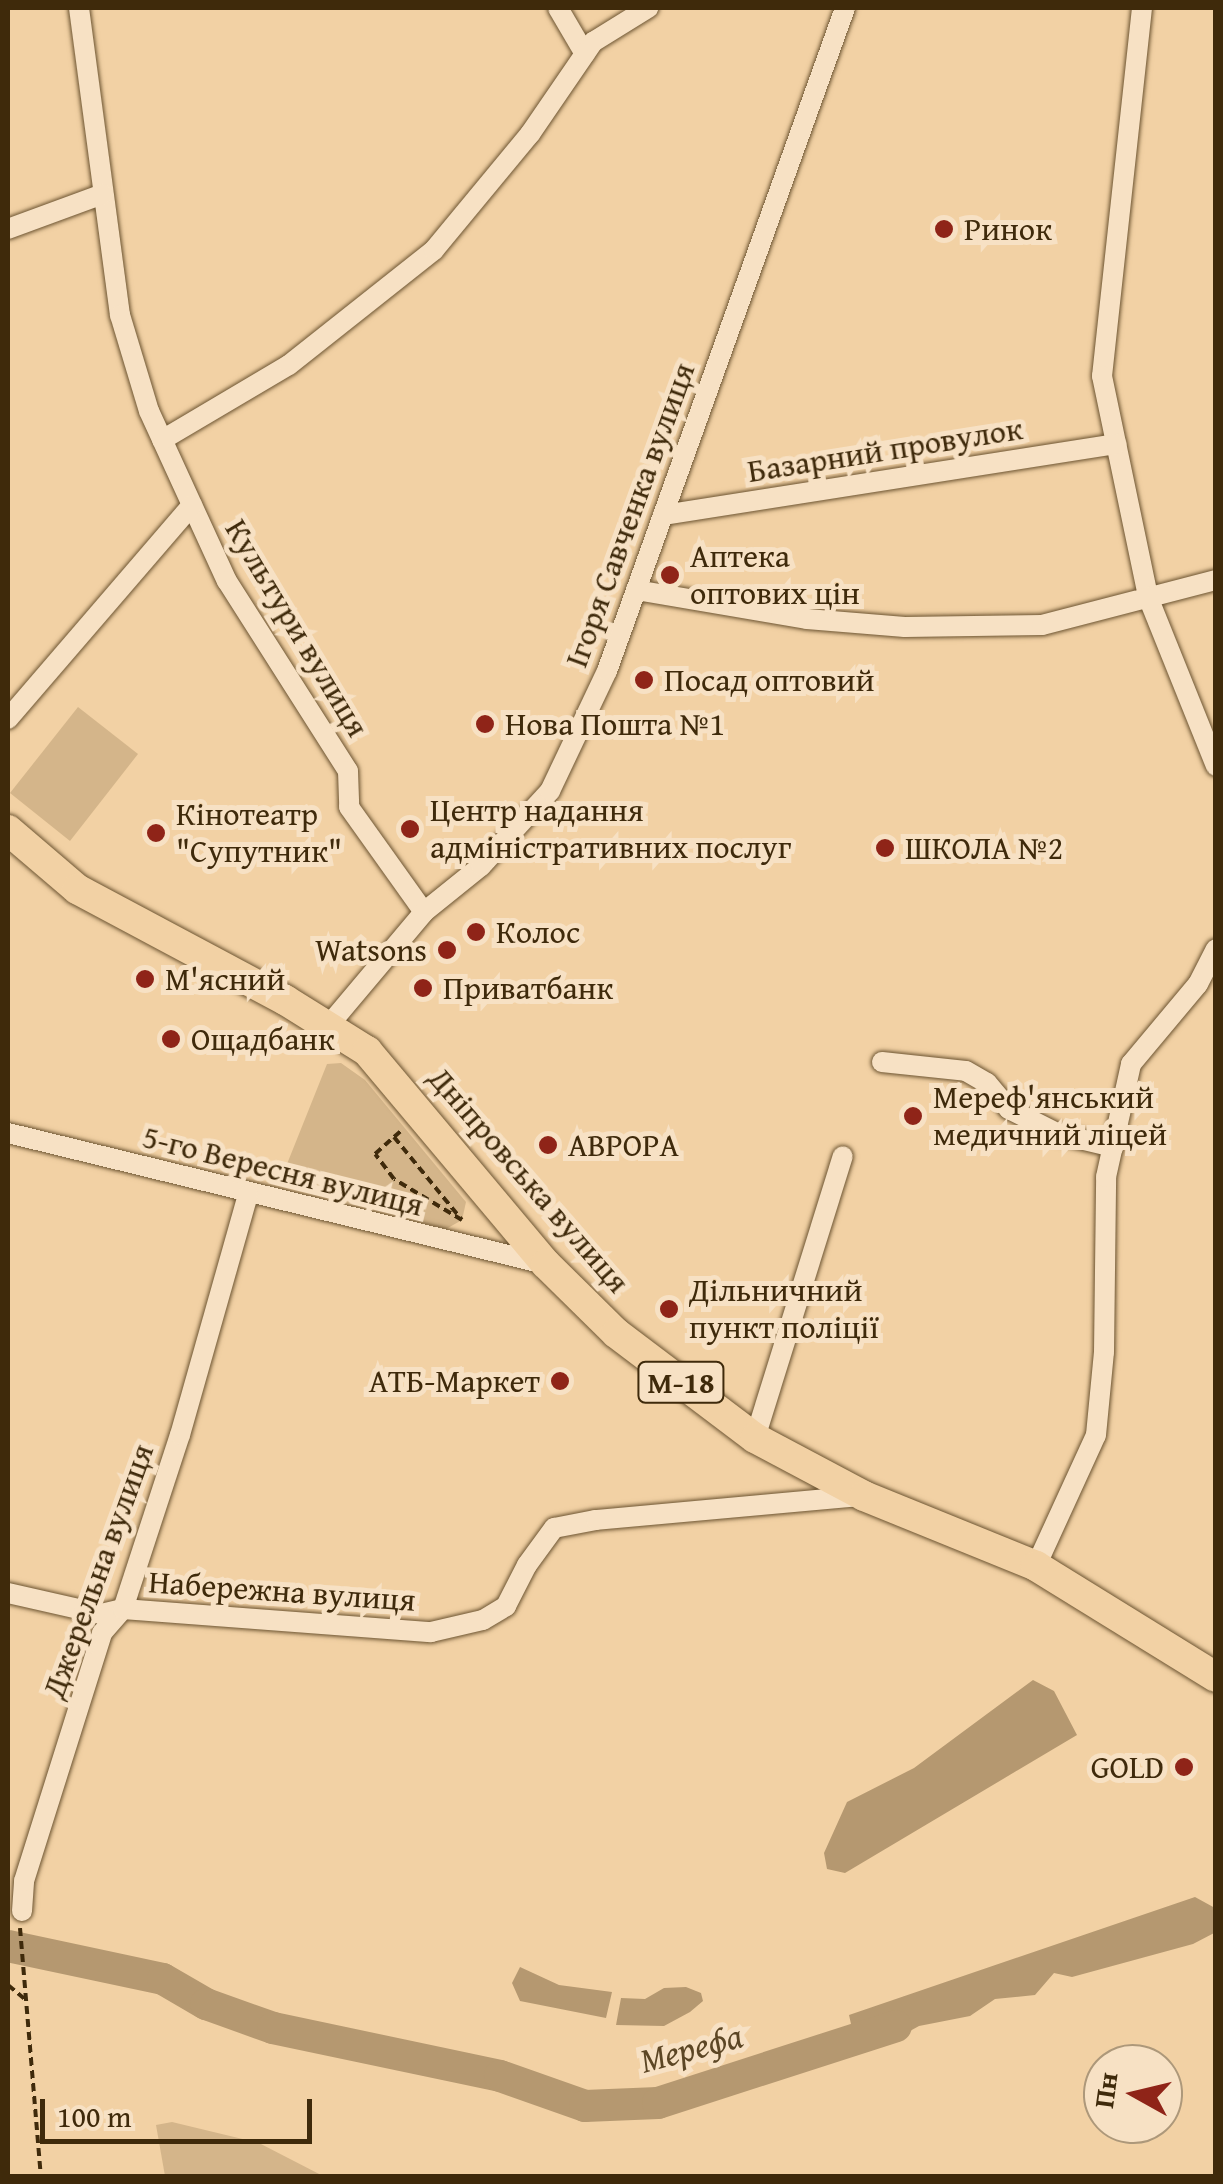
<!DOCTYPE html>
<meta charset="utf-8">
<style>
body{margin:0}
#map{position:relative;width:1223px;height:2184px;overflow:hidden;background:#f2d1a4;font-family:"Gentium Book Plus",serif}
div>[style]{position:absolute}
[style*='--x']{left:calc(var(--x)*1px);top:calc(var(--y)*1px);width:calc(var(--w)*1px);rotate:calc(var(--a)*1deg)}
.green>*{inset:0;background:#d4b58a}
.water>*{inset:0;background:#b59870}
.river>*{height:32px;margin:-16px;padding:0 16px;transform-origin:16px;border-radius:16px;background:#b59870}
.path>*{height:4px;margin-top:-2px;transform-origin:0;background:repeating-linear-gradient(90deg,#3f2a0b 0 8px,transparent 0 13px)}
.roads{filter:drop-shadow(0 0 2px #6c5431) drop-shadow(0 0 2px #6c5431)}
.minor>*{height:20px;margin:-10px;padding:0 10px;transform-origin:10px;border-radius:10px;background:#f7e1c4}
.highway>*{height:30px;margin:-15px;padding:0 15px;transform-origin:15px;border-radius:15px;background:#f2d1a4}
.dots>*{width:28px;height:28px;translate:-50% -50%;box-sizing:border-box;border:5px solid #f7e1c4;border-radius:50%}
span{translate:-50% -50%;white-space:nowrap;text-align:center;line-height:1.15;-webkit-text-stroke:10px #f7e1c4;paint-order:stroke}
.shield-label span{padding:2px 8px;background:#f7e1c4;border:2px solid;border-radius:8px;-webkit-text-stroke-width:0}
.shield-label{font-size:30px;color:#3f2a0b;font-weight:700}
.poi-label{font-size:32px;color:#3f2a0b}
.left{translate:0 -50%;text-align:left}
.right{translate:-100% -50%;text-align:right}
.street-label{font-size:32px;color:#3f2a0b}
.water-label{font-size:35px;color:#5c4624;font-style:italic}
.frame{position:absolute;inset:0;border:10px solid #3f2a0b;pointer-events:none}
.north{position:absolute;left:1083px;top:2044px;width:100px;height:100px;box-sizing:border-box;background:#f7e1c4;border:2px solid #ad987a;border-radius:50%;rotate:278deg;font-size:28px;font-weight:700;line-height:40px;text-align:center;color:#3f2a0b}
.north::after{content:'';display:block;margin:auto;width:35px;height:45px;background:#8f2418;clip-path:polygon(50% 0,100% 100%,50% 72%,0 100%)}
.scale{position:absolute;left:40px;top:2099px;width:272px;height:45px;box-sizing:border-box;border:5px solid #3f2a0b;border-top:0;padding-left:12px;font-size:30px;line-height:35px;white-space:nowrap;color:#3f2a0b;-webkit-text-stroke:8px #f7e1c4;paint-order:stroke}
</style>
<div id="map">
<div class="green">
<div style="clip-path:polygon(78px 707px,138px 754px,70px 841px,10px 793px)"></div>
<div style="clip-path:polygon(341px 1063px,365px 1080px,466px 1202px,462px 1220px,446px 1229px,279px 1184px,327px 1064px)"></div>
<div style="clip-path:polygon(172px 2122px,259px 2143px,323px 2176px,165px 2176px,156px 2125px)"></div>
</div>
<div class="water">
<div style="clip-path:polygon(1033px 1680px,1054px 1691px,1077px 1735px,845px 1873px,827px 1869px,824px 1853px,847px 1802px,914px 1768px)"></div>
<div style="clip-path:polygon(1195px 1897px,1215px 1908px,1216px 1932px,1193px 1944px,1072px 1977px,1054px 1973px,1035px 1995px,995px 1999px,970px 2016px,919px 2026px,881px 2047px,855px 2042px,849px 2015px)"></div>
<div style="clip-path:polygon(520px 1967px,559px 1985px,612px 1992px,606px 2018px,520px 2001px,512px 1983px)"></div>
<div style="clip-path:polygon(686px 1987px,701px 1993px,703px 2001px,690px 2012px,664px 2026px,616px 2025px,621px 1998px,645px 1999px,664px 1988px)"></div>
</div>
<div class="river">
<div style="--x:8;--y:1946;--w:158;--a:12"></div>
<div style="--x:163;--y:1979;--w:50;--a:30.2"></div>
<div style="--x:206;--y:2004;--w:71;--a:19.7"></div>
<div style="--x:273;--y:2028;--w:232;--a:11.9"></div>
<div style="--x:500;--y:2076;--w:90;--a:19.4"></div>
<div style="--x:585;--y:2106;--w:73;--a:-2.4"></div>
<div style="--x:658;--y:2103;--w:250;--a:-17.9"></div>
</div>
<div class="path">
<div style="--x:394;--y:1137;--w:107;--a:50.7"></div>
<div style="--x:462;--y:1220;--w:79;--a:-148.9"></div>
<div style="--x:394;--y:1179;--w:31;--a:-127"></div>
<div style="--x:375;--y:1154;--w:25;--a:-42"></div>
<div style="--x:394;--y:1137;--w:11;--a:-41"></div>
<div style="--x:20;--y:1928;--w:249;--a:85.2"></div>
<div style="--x:8;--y:1985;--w:23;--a:40"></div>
</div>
<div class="roads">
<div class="minor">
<div style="--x:79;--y:8;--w:310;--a:82.4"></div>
<div style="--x:120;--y:315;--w:100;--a:73.2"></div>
<div style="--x:149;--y:411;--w:187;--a:65.4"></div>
<div style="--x:227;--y:581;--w:225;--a:57.5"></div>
<div style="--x:348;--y:771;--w:36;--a:88"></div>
<div style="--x:349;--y:807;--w:129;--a:54.5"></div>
<div style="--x:558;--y:8;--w:53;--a:59.6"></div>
<div style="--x:1142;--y:8;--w:370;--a:96.2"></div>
<div style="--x:1102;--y:376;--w:226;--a:78.2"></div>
<div style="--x:1148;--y:597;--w:182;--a:68.1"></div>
<div style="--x:8;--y:229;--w:101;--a:-20.2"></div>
<div style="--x:162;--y:440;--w:147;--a:-30.6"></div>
<div style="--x:289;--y:365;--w:185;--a:-38.4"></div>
<div style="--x:434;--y:250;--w:151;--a:-50.4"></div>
<div style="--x:530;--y:134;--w:112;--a:-55.6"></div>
<div style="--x:593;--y:42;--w:65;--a:-31.7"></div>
<div style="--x:663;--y:515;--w:459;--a:-8.9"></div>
<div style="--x:636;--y:590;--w:173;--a:9.6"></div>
<div style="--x:807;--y:619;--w:98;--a:4.7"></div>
<div style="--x:905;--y:627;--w:137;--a:-0.8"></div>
<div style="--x:1042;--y:625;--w:180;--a:-14.5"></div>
<div style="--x:8;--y:719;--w:282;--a:-49.3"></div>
<div style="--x:329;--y:1025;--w:148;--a:-49.9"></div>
<div style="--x:424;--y:912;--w:73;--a:-38.9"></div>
<div style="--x:481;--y:866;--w:102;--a:-47.4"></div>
<div style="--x:550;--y:791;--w:133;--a:-64.6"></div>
<div style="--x:607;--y:671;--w:704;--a:-70.25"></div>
<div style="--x:882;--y:1062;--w:84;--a:6.1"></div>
<div style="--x:966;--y:1071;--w:24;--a:30"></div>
<div style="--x:987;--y:1083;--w:34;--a:50"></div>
<div style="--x:1009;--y:1109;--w:56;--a:26.6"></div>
<div style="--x:1059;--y:1134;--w:56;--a:13.5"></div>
<div style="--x:8;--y:1133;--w:553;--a:13.71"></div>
<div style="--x:755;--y:1438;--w:295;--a:-72.7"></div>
<div style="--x:1036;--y:1566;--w:144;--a:-65.4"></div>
<div style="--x:1096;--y:1435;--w:83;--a:-84.5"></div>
<div style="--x:1104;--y:1352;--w:175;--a:-89.3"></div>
<div style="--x:1106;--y:1177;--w:116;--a:-77.5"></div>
<div style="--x:1131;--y:1064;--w:104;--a:-50.1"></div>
<div style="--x:1198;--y:984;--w:39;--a:-63"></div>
<div style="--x:8;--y:1593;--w:95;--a:12.7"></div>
<div style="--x:101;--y:1614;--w:23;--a:-13"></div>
<div style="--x:123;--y:1609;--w:309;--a:4.3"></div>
<div style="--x:431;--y:1632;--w:53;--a:-13"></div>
<div style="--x:483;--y:1620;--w:27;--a:-31"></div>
<div style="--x:506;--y:1606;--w:46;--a:-62.9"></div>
<div style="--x:527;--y:1565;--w:46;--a:-53.9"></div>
<div style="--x:554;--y:1528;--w:43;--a:-10.8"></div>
<div style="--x:596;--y:1520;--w:266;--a:-5.2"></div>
<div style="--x:22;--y:1911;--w:30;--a:-86"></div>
<div style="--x:24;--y:1881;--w:260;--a:-72.5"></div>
<div style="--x:102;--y:1633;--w:32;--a:-49"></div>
<div style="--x:123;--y:1609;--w:183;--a:-71.9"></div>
<div style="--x:180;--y:1435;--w:249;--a:-74.2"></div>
</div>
<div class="highway">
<div style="--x:8;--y:830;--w:91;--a:40.5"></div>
<div style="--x:77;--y:889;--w:236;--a:28.1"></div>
<div style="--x:285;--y:1000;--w:97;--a:31.9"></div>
<div style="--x:367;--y:1051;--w:278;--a:50"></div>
<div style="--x:546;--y:1264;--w:98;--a:44.6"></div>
<div style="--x:616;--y:1333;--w:174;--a:37.1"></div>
<div style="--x:755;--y:1438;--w:123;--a:28"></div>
<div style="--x:864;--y:1496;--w:186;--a:22.1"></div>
<div style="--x:1036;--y:1566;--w:211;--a:31.7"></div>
</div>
</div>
<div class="dots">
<div style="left:944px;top:229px;background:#8f2418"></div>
<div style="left:670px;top:575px;background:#8f2418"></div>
<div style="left:644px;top:680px;background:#8f2418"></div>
<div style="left:485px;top:724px;background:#8f2418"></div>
<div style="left:410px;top:829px;background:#8f2418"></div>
<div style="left:156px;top:833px;background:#8f2418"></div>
<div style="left:885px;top:848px;background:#8f2418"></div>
<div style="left:476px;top:932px;background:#8f2418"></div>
<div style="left:447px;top:950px;background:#8f2418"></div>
<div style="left:145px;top:979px;background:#8f2418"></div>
<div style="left:423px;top:988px;background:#8f2418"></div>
<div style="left:171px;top:1039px;background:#8f2418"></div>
<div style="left:913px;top:1116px;background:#8f2418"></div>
<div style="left:548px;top:1145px;background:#8f2418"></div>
<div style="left:669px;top:1309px;background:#8f2418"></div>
<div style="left:560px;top:1381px;background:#8f2418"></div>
<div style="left:1184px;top:1767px;background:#8f2418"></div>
</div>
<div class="shield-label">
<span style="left:681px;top:1382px">М-18</span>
</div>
<div class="poi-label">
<span class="left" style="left:964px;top:229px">Ринок</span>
<span class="left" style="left:690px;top:575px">Аптека<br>оптових цін</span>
<span class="left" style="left:664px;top:680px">Посад оптовий</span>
<span class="left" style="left:505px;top:724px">Нова Пошта №1</span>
<span class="left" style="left:430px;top:829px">Центр надання<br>адміністративних послуг</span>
<span class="left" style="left:176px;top:833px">Кінотеатр<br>"Супутник"</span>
<span class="left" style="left:905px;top:848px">ШКОЛА №2</span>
<span class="left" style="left:496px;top:932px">Колос</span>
<span class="right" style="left:427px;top:950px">Watsons</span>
<span class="left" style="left:165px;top:979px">М'ясний</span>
<span class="left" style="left:443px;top:988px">Приватбанк</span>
<span class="left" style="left:191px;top:1039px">Ощадбанк</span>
<span class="left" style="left:933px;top:1116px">Мереф'янський<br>медичний ліцей</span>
<span class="left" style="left:568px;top:1145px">АВРОРА</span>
<span class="left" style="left:689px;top:1309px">Дільничний<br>пункт поліції</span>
<span class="right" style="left:540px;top:1381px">АТБ-Маркет</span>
<span class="right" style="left:1164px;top:1767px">GOLD</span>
</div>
<div class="street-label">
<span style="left:885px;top:450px;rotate:-9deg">Базарний провулок</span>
<span style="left:630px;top:515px;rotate:-70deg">Ігоря Савченка вулиця</span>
<span style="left:297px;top:628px;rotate:59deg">Культури вулиця</span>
<span style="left:283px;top:1171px;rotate:14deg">5-го Вересня вулиця</span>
<span style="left:529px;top:1180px;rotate:49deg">Дніпровська вулиця</span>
<span style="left:98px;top:1571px;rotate:-70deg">Джерельна вулиця</span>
<span style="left:282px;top:1591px;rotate:4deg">Набережна вулиця</span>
</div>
<div class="water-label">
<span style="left:691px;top:2048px;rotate:-15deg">Мерефа</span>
</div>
<div class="frame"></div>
<div class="north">Пн</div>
<div class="scale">100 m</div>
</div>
